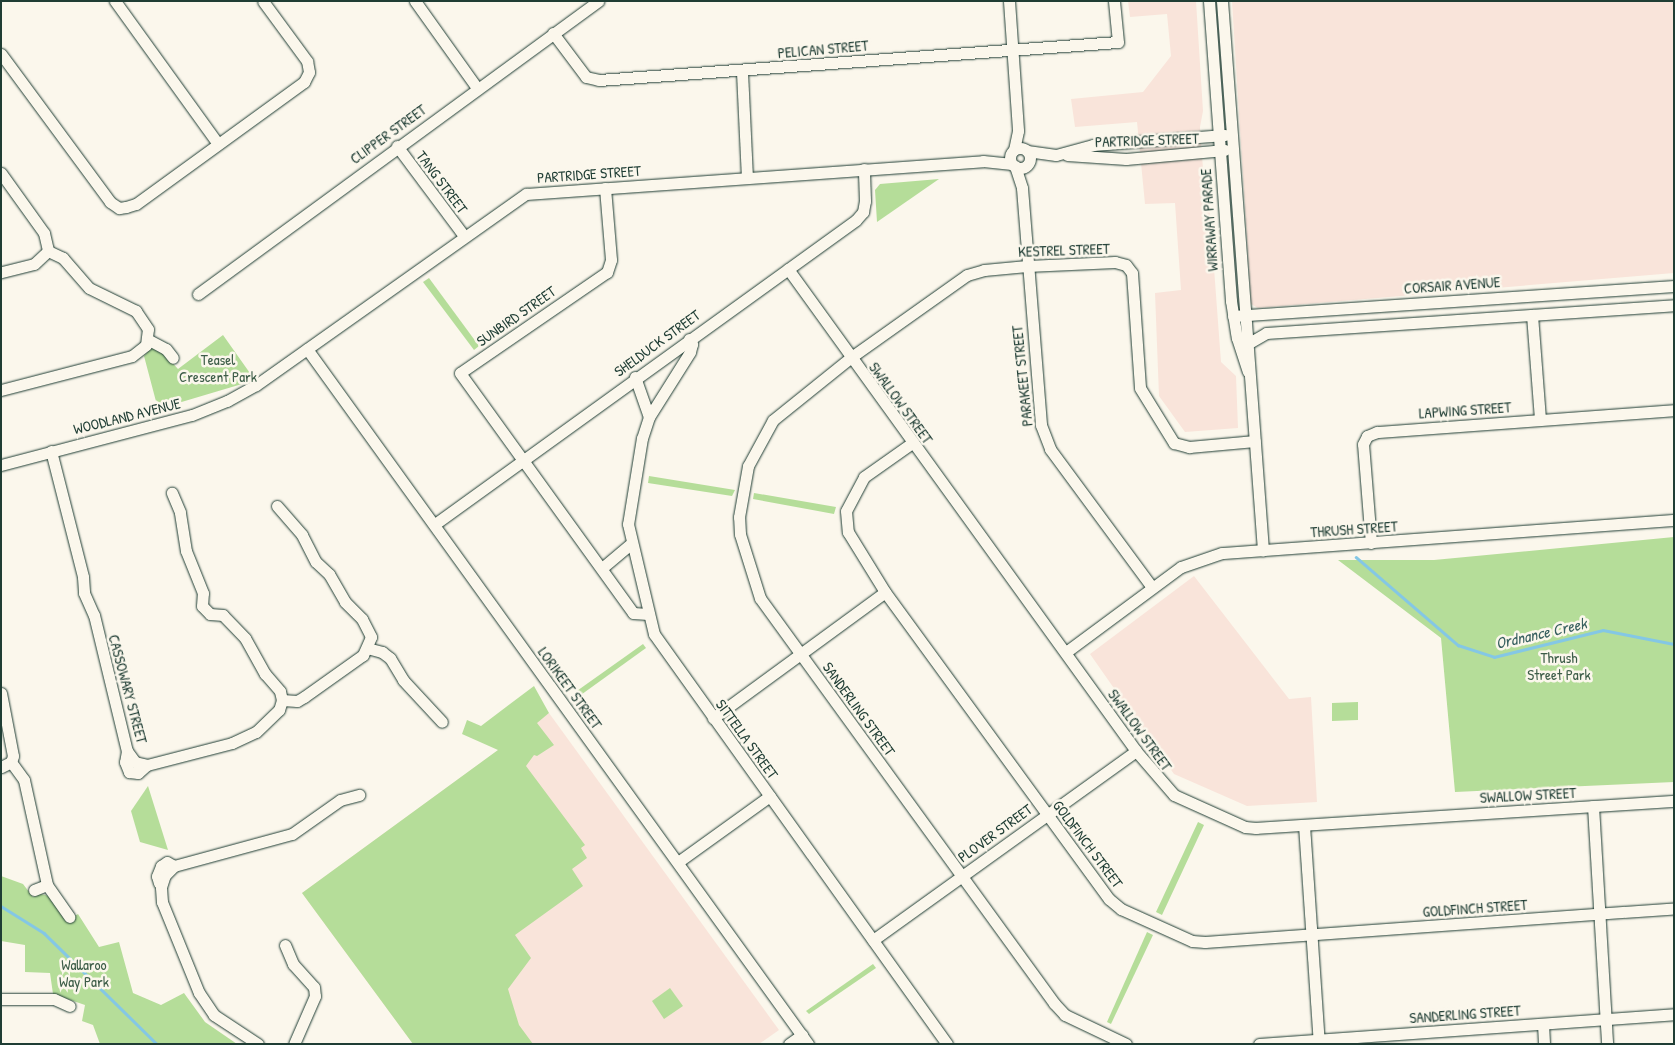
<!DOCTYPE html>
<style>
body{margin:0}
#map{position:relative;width:1675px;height:1045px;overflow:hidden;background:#fbf7ec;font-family:"Patrick Hand",sans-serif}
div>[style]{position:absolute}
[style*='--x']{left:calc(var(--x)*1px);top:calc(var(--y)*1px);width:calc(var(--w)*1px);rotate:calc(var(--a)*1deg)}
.built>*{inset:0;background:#f9e4da}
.green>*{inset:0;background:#b5dd99}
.stream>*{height:2.5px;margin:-1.25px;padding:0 1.25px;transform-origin:1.25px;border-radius:1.25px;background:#84c7e5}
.roads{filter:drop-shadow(0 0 1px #1f3d34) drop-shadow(0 0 1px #1f3d34)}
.minor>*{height:11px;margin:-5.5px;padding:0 5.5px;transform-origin:5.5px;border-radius:5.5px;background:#fbf7ec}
.minor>.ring{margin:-5.5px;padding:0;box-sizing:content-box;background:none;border:11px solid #fbf7ec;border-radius:50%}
span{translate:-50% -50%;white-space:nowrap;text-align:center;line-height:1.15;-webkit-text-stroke:5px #fbf7ec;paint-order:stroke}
.street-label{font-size:15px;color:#1f3d34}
.park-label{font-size:15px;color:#3d5d48}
.water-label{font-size:16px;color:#386060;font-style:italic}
.frame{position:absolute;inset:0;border:2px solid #1f3d34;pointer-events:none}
</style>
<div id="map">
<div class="built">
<div style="clip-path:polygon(1128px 1px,1196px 1px,1203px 111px,1200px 127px,1203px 169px,1207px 174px,1221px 362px,1236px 376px,1238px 428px,1185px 432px,1159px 396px,1155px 293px,1181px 290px,1175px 203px,1145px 204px,1137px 122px,1075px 127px,1071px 99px,1143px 92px,1171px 56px,1167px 14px,1130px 17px)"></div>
<div style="clip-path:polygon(1232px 1px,1674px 1px,1674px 273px,1258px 308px,1251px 304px)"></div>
<div style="clip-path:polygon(1194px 576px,1289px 699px,1311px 697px,1317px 802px,1247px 806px,1174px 774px,1090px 654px)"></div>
<div style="clip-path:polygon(549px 713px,779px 1030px,759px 1044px,413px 1044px,302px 893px)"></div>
</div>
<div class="green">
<div style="clip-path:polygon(939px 179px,877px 222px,875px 190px,880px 184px)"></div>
<div style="clip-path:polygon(429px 278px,479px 346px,474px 350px,423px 282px)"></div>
<div style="clip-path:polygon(223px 335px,252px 376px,242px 384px,158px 409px,144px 356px,155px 344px,178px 369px)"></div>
<div style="clip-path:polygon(649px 476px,735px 490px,732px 496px,648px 483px)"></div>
<div style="clip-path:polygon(754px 493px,836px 507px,834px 514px,753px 499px)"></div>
<div style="clip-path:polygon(1674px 537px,1674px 782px,1455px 792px,1441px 638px,1338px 560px,1434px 560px)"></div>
<div style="clip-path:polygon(643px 644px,646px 648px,578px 697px,574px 693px)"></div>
<div style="clip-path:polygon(534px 686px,549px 713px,537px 723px,554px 745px,537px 756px,534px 755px,526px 766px,585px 845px,581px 848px,587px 858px,572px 869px,583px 886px,515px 935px,531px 958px,508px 989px,519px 1025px,533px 1044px,413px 1044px,302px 893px,498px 750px,462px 734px,467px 720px,481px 726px)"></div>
<div style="clip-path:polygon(1358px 702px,1358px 720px,1332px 721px,1332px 703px)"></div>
<div style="clip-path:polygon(148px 786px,168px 850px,140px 842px,131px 811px)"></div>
<div style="clip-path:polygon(1198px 822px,1204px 825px,1162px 915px,1156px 912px)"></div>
<div style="clip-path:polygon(1px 876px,23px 884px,33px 897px,41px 894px,49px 896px,66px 921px,78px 914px,99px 947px,119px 942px,133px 993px,161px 1005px,184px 993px,205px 1022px,237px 1044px,100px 1044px,93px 1025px,82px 1021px,85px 1005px,53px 994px,50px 973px,25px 972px,25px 945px,1px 941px)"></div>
<div style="clip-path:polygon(1147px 932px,1153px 935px,1111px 1024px,1107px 1022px)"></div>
<div style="clip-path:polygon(873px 964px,876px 968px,809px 1014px,806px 1011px)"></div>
<div style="clip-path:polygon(670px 988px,683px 1006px,664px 1019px,652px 1001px)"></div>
</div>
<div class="stream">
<div style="--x:1356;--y:557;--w:135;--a:40.8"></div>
<div style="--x:1458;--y:645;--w:38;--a:18"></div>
<div style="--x:1494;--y:657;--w:112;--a:-13.9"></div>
<div style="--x:1603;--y:630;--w:72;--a:11.2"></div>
<div style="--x:1;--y:906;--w:51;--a:32.1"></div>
<div style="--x:44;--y:933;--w:158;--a:44.5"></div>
</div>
<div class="roads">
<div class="minor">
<div style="--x:115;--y:1;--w:176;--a:54.2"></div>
<div style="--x:415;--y:1;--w:107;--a:54.5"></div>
<div style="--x:1009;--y:1;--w:130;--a:86"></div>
<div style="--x:1018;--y:131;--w:19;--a:102"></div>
<div style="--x:1209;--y:1;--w:301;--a:85.8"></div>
<div style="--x:1231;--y:301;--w:37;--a:81"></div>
<div style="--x:1237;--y:338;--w:35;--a:72"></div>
<div style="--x:1222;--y:1;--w:551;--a:85.73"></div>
<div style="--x:553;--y:33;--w:55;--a:53.1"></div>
<div style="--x:586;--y:77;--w:13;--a:13"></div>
<div style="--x:599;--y:80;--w:520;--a:-4.19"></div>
<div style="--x:1118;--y:42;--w:41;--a:-95.6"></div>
<div style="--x:1;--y:54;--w:184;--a:53.6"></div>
<div style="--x:110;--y:202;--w:11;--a:34"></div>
<div style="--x:119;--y:208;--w:7;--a:-8"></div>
<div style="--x:126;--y:207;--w:10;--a:-17"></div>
<div style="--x:136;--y:204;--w:208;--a:-36"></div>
<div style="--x:304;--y:82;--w:11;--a:-63"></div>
<div style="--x:309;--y:72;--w:11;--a:-100"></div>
<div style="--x:307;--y:61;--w:74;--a:-126.3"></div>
<div style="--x:742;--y:72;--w:105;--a:87.3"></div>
<div style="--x:397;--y:146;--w:112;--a:53.3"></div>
<div class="ring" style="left:1010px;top:148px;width:9px;height:9px"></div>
<div style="--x:1027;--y:151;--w:29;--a:8"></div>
<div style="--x:1056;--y:155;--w:38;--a:-15"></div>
<div style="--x:1093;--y:145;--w:132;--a:-4.3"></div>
<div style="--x:1067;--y:155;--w:59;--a:3.9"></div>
<div style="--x:1126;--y:159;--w:99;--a:-5.2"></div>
<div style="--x:1015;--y:166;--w:23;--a:72"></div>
<div style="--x:1022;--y:188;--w:238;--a:85.4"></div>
<div style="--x:1041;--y:425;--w:26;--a:69"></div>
<div style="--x:1050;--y:449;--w:170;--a:53.6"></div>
<div style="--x:1;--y:173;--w:74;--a:54.4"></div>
<div style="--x:44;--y:233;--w:18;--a:77"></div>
<div style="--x:48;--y:251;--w:19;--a:137"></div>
<div style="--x:34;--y:264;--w:34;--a:166"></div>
<div style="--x:605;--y:188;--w:72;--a:85.2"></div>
<div style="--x:611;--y:260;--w:13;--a:108"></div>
<div style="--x:607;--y:272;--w:178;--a:145.5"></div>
<div style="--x:460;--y:373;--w:296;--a:54.2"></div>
<div style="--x:633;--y:613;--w:15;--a:4"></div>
<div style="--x:788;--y:269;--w:594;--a:54.17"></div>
<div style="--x:1136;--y:751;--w:58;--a:49.2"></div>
<div style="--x:1174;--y:795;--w:78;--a:24.3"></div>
<div style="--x:1245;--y:827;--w:11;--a:5"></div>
<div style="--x:1256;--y:828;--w:419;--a:-3.7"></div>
<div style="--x:198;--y:294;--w:496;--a:-36.2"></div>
<div style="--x:1532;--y:315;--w:105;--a:85.6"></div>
<div style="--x:1233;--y:316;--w:442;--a:-3.9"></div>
<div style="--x:147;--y:339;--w:21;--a:28"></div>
<div style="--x:166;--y:349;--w:11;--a:52"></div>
<div style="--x:689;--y:339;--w:6;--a:59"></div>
<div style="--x:692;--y:344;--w:8;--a:104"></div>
<div style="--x:690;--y:352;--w:77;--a:122.2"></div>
<div style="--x:649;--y:417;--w:22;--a:108"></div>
<div style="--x:642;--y:438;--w:87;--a:99.2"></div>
<div style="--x:628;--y:524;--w:113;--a:76.7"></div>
<div style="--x:654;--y:634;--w:504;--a:54.45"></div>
<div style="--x:1249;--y:343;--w:20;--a:-30"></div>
<div style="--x:1266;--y:333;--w:409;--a:-3.9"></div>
<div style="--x:307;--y:349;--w:857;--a:54.21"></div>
<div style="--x:635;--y:377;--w:42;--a:70.7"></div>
<div style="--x:1;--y:390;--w:135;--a:-14.5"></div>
<div style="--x:132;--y:356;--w:18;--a:-38"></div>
<div style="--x:146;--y:345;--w:16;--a:-83"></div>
<div style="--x:148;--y:329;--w:22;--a:-124"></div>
<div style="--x:136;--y:311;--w:52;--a:-153.9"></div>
<div style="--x:89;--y:288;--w:40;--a:-131"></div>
<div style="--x:63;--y:258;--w:17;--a:-155"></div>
<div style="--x:912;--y:443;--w:59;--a:144.7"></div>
<div style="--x:864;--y:477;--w:38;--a:118"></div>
<div style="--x:846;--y:511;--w:21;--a:85"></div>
<div style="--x:848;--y:532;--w:70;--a:58.3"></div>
<div style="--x:885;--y:592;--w:380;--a:53.9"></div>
<div style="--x:1109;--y:899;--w:16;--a:40"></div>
<div style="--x:1121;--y:909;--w:78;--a:24.3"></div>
<div style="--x:1192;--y:941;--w:13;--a:4"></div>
<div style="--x:1205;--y:942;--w:470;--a:-4.1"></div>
<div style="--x:51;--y:451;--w:130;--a:75.7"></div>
<div style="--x:83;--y:577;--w:16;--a:86"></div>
<div style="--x:84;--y:593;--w:24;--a:66"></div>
<div style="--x:94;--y:615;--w:140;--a:76.4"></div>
<div style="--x:127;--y:751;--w:14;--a:54"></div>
<div style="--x:135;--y:762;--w:12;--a:14"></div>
<div style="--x:147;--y:765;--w:88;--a:-14.5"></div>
<div style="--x:232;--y:743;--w:26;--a:-25"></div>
<div style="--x:256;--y:732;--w:32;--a:-44"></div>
<div style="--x:279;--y:710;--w:10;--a:-73"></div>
<div style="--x:282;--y:700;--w:9;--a:-103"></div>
<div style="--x:280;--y:691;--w:23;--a:-131"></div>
<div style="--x:265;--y:674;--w:41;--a:-119.1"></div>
<div style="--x:245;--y:638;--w:32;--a:-134"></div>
<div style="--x:223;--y:615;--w:13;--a:-176"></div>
<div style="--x:210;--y:614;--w:11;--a:-135"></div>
<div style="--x:202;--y:606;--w:13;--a:-86"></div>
<div style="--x:203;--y:593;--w:45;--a:-112"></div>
<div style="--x:186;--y:551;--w:39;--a:-99"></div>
<div style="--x:180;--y:512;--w:21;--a:-113"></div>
<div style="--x:1;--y:465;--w:197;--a:-14.7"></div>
<div style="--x:192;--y:415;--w:38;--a:-22"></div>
<div style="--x:227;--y:401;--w:33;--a:-29"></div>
<div style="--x:256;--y:385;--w:331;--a:-35.3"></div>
<div style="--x:526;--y:194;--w:458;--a:-4.1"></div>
<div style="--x:983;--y:161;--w:29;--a:6"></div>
<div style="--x:277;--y:506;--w:38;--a:49"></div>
<div style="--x:302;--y:535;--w:30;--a:63"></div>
<div style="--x:316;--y:562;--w:18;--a:43"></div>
<div style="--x:329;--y:574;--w:32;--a:60"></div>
<div style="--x:345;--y:602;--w:24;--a:45"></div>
<div style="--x:362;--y:619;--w:20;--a:63"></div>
<div style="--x:371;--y:637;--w:20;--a:114"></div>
<div style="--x:363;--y:655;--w:72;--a:144.6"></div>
<div style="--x:304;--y:697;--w:8;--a:150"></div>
<div style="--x:297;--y:701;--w:15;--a:-176"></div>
<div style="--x:435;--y:524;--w:519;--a:-35.83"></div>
<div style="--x:856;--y:220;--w:11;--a:-49"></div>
<div style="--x:863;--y:212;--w:11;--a:-80"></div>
<div style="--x:865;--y:201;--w:32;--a:-92"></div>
<div style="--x:1371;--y:543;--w:99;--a:-94.6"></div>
<div style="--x:1363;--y:444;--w:9;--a:-63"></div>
<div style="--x:1367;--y:436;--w:11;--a:-22"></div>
<div style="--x:1377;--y:432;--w:298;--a:-4.2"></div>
<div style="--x:602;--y:568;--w:38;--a:-40"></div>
<div style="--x:367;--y:648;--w:16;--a:15"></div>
<div style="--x:382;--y:652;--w:10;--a:37"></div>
<div style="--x:390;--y:658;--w:26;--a:59"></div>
<div style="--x:403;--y:680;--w:57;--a:47.1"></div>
<div style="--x:1066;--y:652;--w:143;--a:-36.5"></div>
<div style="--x:1181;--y:567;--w:43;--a:-18.9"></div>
<div style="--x:1222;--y:553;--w:453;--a:-4.2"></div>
<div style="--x:1;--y:693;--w:64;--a:79.2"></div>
<div style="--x:13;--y:756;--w:6;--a:108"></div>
<div style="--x:11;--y:762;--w:11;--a:153"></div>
<div style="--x:713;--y:718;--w:213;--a:-36.2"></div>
<div style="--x:127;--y:751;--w:11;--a:100"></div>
<div style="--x:125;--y:762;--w:11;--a:68"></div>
<div style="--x:129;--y:772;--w:9;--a:6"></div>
<div style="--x:138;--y:773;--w:12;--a:-42"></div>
<div style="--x:11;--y:762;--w:22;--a:54"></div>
<div style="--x:24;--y:780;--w:107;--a:77.6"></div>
<div style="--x:47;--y:885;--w:39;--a:55"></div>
<div style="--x:1593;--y:806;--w:238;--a:86.6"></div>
<div style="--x:1304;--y:825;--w:220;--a:86.1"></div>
<div style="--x:678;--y:862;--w:113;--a:-35.7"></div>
<div style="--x:159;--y:883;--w:7;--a:-106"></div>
<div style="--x:157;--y:876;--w:11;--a:-68"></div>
<div style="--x:161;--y:866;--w:7;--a:-34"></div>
<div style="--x:167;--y:862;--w:8;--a:30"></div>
<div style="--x:34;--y:890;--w:14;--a:-21"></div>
<div style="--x:873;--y:940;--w:324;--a:-35.7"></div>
<div style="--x:285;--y:945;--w:21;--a:67"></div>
<div style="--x:293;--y:964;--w:31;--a:48"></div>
<div style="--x:314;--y:987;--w:9;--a:84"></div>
<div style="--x:315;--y:996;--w:52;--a:113.6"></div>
<div style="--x:1;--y:999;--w:53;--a:0"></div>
<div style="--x:54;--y:999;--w:17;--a:24"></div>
<div style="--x:1543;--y:1024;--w:20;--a:87"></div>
<div style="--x:258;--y:1044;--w:53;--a:-146.6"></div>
<div style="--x:214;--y:1015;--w:27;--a:-124"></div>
<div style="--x:199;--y:993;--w:98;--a:-112.1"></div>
<div style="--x:162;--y:902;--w:15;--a:-94"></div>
<div style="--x:161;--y:887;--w:13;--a:-72"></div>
<div style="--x:165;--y:875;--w:13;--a:-45"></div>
<div style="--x:174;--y:866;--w:122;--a:-15.2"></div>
<div style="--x:292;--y:834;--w:59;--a:-35.3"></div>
<div style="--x:340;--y:800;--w:20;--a:-15"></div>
<div style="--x:789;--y:1044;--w:16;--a:-35"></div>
<div style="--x:1126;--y:1044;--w:68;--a:-154.6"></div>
<div style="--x:1065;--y:1015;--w:16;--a:-133"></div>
<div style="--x:1054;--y:1003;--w:500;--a:-125.98"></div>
<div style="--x:760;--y:598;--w:67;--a:-107.4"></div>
<div style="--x:740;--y:534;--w:17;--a:-93"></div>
<div style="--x:739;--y:517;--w:52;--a:-80"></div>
<div style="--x:748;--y:466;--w:52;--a:-61.5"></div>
<div style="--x:773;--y:420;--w:99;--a:-38.8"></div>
<div style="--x:850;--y:358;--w:143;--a:-35.4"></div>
<div style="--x:967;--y:275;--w:18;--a:-16"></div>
<div style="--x:984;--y:270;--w:43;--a:-5.3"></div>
<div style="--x:1027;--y:266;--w:88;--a:-2.6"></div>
<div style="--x:1115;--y:262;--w:11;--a:15"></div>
<div style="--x:1126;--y:265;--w:10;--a:53"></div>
<div style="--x:1132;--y:273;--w:115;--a:86"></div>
<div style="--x:1140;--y:388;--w:65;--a:58.3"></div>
<div style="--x:1174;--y:443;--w:16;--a:15"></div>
<div style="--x:1189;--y:447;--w:66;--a:-5.2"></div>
<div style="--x:1259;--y:1044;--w:416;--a:-4.1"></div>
</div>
</div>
<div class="street-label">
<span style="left:823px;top:49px;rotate:-5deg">PELICAN STREET</span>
<span style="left:388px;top:134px;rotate:-36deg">CLIPPER STREET</span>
<span style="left:1147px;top:140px;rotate:-2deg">PARTRIDGE STREET</span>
<span style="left:589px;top:174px;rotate:-4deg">PARTRIDGE STREET</span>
<span style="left:442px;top:182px;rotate:53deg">TANG STREET</span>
<span style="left:1209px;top:220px;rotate:-94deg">WIRRAWAY PARADE</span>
<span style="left:1064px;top:250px;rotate:-2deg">KESTREL STREET</span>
<span style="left:1452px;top:285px;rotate:-4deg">CORSAIR AVENUE</span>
<span style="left:516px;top:316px;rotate:-35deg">SUNBIRD STREET</span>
<span style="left:657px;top:343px;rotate:-36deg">SHELDUCK STREET</span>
<span style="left:1022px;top:376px;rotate:-96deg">PARAKEET STREET</span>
<span style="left:901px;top:403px;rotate:54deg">SWALLOW STREET</span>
<span style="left:1465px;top:410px;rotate:-4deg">LAPWING STREET</span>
<span style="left:127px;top:416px;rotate:-14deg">WOODLAND AVENUE</span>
<span style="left:1354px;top:529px;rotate:-4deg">THRUSH STREET</span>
<span style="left:570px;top:688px;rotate:54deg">LORIKEET STREET</span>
<span style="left:128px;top:689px;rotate:75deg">CASSOWARY STREET</span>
<span style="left:859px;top:709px;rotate:54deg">SANDERLING STREET</span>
<span style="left:1140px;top:730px;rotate:54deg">SWALLOW STREET</span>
<span style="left:747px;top:739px;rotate:54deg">SITTELLA STREET</span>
<span style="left:1528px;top:795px;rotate:-3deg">SWALLOW STREET</span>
<span style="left:995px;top:833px;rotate:-36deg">PLOVER STREET</span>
<span style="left:1088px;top:844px;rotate:53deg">GOLDFINCH STREET</span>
<span style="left:1475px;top:908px;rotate:-4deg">GOLDFINCH STREET</span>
<span style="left:1465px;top:1014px;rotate:-4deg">SANDERLING STREET</span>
</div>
<div class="park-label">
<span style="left:218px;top:368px">Teasel<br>Crescent Park</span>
<span style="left:1559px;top:666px">Thrush<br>Street Park</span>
<span style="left:84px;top:973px">Wallaroo<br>Way Park</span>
</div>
<div class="water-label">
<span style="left:1541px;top:633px;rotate:-13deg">Ordnance Creek</span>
</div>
<div class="frame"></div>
</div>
